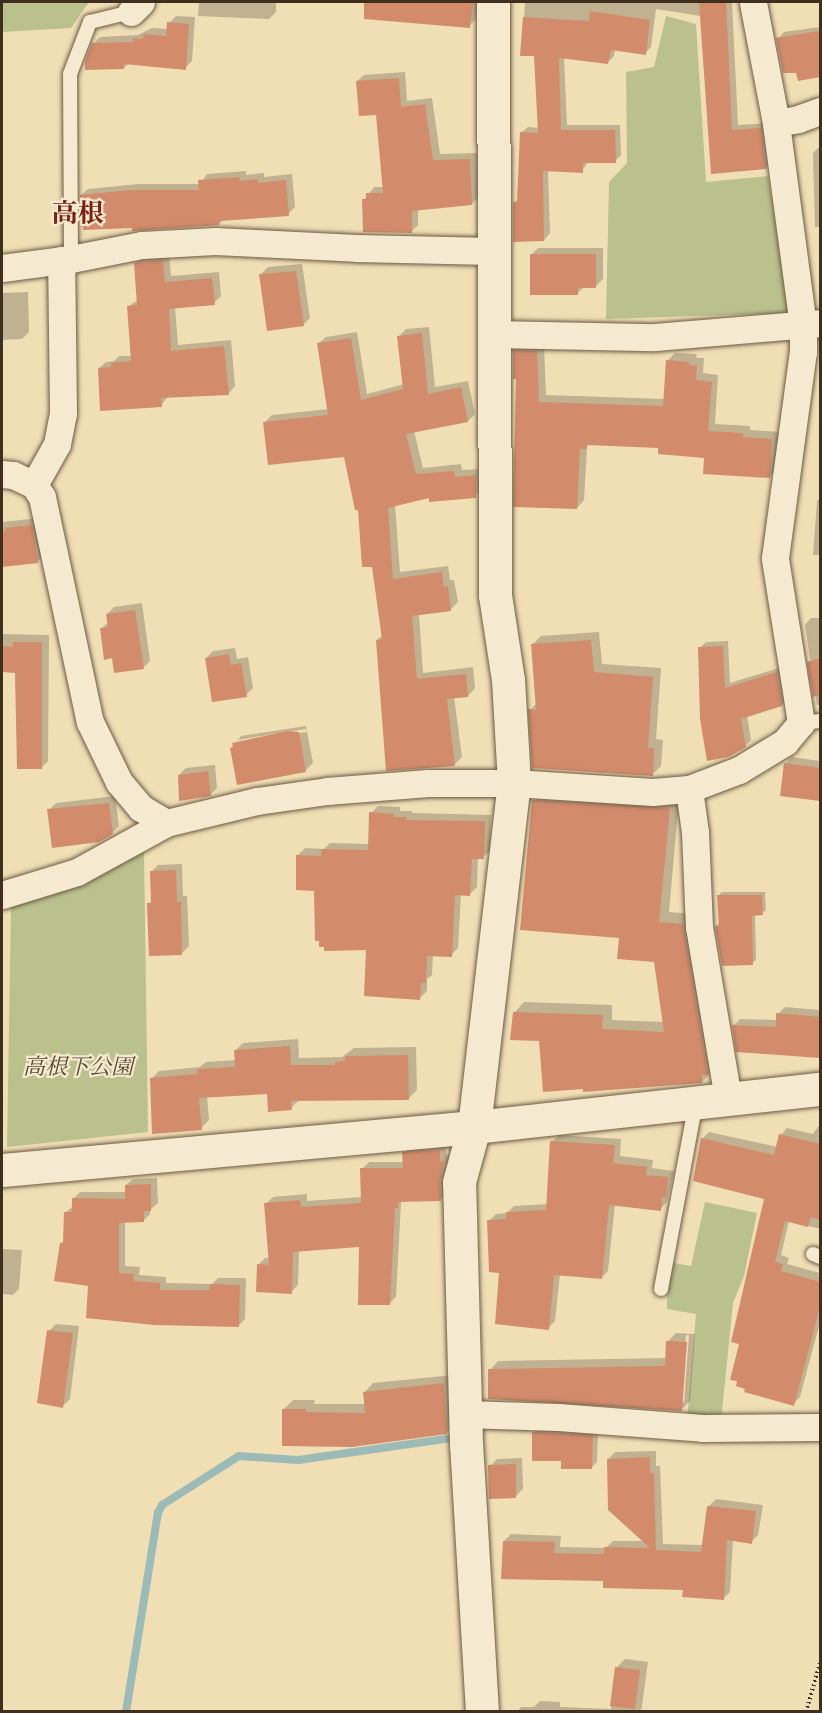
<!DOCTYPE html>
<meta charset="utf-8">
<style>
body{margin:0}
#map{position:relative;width:822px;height:1713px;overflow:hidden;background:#f0deb5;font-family:Vollkorn,"Noto Serif JP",serif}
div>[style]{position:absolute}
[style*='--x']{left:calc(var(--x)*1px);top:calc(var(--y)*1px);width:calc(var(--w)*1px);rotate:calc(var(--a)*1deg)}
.green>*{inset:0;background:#bac18d}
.shadow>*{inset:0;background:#0003}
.stream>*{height:8px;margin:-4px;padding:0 4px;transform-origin:4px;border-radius:4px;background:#9dbbb6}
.building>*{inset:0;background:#d28c6c}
.path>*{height:4px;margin-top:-2px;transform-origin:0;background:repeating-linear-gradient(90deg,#402e1f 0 1.5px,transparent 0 4.5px)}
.roads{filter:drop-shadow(0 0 2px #6c5a44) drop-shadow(0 0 2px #6c5a44)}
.service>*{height:14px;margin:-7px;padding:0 7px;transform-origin:7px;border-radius:7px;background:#f5eacf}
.minor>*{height:27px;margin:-13.5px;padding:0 13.5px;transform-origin:13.5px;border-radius:13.5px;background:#f5eacf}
.tertiary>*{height:33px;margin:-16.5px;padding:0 16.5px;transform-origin:16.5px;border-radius:16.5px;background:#f5eacf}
span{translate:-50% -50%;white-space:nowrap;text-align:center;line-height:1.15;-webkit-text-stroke:4.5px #f5eacf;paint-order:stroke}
.park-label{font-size:22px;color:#584b35;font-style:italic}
.quarter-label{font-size:26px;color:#7a1f14;font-weight:700}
.frame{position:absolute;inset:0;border:3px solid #402e1f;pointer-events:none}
</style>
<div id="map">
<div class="green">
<div style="clip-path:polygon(2px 2px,89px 2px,71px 28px,2px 32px)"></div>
<div style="clip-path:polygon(666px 16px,696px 24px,706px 182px,768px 176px,790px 313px,606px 319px,609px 182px,627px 163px,626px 72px,654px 67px)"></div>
<div style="clip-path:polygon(144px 851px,148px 1132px,7px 1147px,11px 904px,75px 888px)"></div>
<div style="clip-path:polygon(705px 1202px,757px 1213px,744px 1276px,733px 1303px,721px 1421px,687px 1422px,696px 1314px,667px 1309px,667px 1290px,673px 1263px,691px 1266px)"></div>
</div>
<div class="shadow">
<div style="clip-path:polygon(199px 2px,276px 2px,276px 12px,269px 19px,198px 16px)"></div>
<div style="clip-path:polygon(405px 2px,478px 2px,476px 19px,469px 26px,404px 20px)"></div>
<div style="clip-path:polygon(525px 2px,732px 2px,738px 125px,766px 123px,772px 162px,766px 168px,712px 172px,701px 16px,656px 9px,651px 47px,645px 53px,615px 49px,614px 56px,608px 62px,564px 57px,567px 125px,620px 125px,621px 155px,615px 161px,588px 162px,582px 171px,548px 170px,550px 233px,544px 240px,514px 203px,519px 198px,521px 133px,528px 127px,539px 128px,535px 55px,522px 54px)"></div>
<div style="clip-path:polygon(176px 16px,195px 17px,192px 61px,185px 68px,129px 63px,124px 68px,93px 44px,100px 37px,138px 35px,152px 28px,168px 29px,169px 23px)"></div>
<div style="clip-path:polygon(820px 27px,820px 76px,799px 79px,797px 71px,778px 39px,784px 32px)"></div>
<div style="clip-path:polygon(405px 72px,407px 101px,432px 98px,440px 154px,477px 153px,478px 197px,472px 204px,418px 209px,418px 225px,411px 232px,364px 200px,374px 187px,384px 187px,377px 113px,357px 81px,364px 75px)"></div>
<div style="clip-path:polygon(820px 146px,820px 227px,815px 227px,813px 153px)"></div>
<div style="clip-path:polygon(246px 171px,246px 175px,264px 173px,264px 177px,292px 174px,295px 207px,288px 214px,223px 220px,219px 224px,133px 227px,81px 195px,88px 189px,138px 184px,200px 184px,207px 174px)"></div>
<div style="clip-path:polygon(538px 248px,603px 248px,603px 279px,596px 286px,585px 286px,577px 294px,531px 255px)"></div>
<div style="clip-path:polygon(169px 254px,171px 276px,219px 272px,221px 296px,214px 303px,175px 307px,178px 345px,231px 340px,235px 386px,229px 393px,168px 396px,161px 406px,99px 368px,106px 362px,114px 361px,119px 356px,132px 356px,129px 306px,139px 299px,136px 263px,143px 256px)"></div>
<div style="clip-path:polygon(302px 264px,310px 318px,303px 325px,261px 274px,268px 267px)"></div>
<div style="clip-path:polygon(28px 292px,29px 332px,22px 339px,2px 340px,2px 293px)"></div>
<div style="clip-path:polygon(429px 327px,435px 387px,468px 381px,475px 414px,468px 421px,414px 431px,423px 468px,461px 464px,462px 470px,482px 469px,483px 489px,475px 496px,430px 496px,395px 505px,400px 572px,448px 566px,450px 580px,454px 580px,458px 602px,450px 610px,419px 614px,423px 673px,473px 667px,475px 688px,468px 696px,454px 697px,462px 757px,455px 764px,377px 640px,383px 635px,373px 565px,346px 455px,264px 423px,272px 415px,329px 409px,318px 344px,326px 337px,357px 332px,367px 394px,404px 384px,399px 336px,406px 329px)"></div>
<div style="clip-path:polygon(522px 343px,544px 344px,546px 395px,665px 399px,668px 360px,675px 353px,697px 354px,696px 358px,704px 358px,703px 373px,718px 375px,715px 424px,750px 426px,750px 430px,779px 432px,777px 469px,769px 477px,706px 457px,660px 447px,589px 444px,587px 447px,584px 500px,577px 508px,517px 377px,514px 351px)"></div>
<div style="clip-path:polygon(820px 498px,820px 555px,813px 555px,817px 501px)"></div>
<div style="clip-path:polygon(39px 518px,44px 555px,37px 562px,2px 566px,2px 522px)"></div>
<div style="clip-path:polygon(142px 603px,150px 661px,143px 668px,113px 657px,101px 629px,108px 622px,107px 614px,114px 607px)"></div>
<div style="clip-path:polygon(811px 618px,820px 618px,820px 705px,817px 705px,805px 625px)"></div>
<div style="clip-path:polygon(599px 632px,602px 664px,661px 668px,656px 739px,663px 740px,661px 766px,652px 775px,530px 710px,537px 703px,532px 645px,541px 636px)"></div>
<div style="clip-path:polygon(2px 634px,49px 635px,48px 761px,41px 768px,16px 672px,2px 670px)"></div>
<div style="clip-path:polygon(728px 641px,730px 683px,782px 667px,788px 699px,782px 705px,747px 715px,751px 740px,745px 746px,700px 648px,706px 642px)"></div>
<div style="clip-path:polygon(235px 648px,237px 659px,248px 657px,253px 688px,246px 695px,206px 658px,213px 651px)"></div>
<div style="clip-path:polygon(evenodd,306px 726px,313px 763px,306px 770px,232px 748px,241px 736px,306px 726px,306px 729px,307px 732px,237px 743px,237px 740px,306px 729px)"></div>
<div style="clip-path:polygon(792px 757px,820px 761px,820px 800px,781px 795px,785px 764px)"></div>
<div style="clip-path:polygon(215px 765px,217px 788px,210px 795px,179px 775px,186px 768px)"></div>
<div style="clip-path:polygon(544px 791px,679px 799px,669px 912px,693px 914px,712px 1072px,702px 1082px,540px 1039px,514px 1013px,524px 1002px,612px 1005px,612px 1020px,664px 1022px,655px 961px,620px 936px,534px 801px)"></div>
<div style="clip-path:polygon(115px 796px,119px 826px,112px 833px,49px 810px,56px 803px)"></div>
<div style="clip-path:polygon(378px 806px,400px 807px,400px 811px,412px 811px,412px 813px,491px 815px,490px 851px,483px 857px,478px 857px,477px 887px,470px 894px,461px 894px,458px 948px,451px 955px,433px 955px,432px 975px,427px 979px,427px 991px,420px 998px,368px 949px,315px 889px,298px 855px,305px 848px,324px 849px,330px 843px,369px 844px,371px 813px)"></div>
<div style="clip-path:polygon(182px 864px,183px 896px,187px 896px,189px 946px,182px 953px,149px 904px,152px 900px,151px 872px,158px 865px)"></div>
<div style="clip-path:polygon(722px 892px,765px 892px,766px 911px,755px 914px,756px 960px,752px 963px,716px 926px,720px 923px,719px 895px)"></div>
<div style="clip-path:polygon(785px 1007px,820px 1010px,820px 1056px,737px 1051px,733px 1026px,740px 1019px,777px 1020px,778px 1014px)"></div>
<div style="clip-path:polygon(298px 1039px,299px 1058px,342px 1057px,354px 1048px,416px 1047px,417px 1090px,409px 1098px,300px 1099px,291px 1108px,268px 1092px,207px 1096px,209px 1120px,201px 1128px,151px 1079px,159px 1071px,200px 1067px,206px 1062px,236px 1060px,235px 1051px,243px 1043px)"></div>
<div style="clip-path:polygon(820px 1124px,820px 1229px,789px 1221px,781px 1255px,789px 1258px,787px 1264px,820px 1273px,820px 1322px,800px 1397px,793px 1404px,741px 1343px,766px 1198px,702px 1139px,709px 1132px,778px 1147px,781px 1135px,787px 1128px,813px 1134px)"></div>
<div style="clip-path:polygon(559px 1135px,621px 1139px,620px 1156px,653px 1160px,652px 1168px,674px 1171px,667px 1202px,660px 1209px,615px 1204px,608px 1271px,601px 1278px,560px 1274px,555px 1321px,548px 1328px,501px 1272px,489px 1221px,496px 1214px,507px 1213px,514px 1206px,548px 1204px,552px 1142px)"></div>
<div style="clip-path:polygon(446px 1144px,446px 1155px,450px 1155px,447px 1193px,440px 1200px,404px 1200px,401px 1203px,396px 1297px,389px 1304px,360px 1246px,299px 1250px,298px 1285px,291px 1292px,258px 1265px,265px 1258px,270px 1258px,266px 1204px,273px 1197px,307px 1194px,307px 1201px,362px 1197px,362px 1169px,369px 1162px,404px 1162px,404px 1153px,411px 1146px)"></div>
<div style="clip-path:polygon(157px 1178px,158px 1203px,150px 1210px,150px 1214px,143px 1221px,125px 1221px,125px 1266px,140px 1267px,139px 1275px,166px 1277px,166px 1283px,212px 1284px,218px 1278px,246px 1278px,245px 1319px,238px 1326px,90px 1284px,61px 1243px,65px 1240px,65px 1213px,73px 1206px,73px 1199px,80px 1192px,126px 1192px,126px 1185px,133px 1179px)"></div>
<div style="clip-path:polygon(2px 1249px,22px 1250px,19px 1289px,13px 1295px,2px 1294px)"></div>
<div style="clip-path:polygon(56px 1324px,79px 1326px,70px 1399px,63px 1406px,49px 1331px)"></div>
<div style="clip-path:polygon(evenodd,676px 1333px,695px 1334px,690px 1401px,682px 1409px,490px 1370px,498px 1361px,667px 1358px,667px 1342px,676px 1333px,686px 1335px,689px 1335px,684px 1402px,681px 1402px,686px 1335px)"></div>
<div style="clip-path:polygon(453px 1375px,456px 1423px,446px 1433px,284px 1409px,293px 1400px,315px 1400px,314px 1404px,366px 1404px,364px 1393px,373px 1383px)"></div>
<div style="clip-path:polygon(539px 1427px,598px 1430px,597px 1462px,592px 1467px,563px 1460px,534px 1433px)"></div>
<div style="clip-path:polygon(656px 1451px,656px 1466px,660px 1466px,663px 1544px,703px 1545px,709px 1506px,716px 1499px,763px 1505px,758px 1535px,751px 1542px,733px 1540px,730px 1592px,723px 1599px,684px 1589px,605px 1580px,504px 1541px,511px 1534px,561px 1536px,560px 1547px,606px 1548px,613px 1541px,645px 1541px,608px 1459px,615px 1452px)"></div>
<div style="clip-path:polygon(522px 1458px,523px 1489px,516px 1496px,490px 1466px,497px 1459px)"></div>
<div style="clip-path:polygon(625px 1659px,648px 1662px,641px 1712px,517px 1712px,521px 1707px,534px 1707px,540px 1701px,560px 1702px,560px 1707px,611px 1709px,616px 1668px)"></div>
</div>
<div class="stream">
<div style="--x:126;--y:1712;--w:202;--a:-80.9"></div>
<div style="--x:158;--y:1513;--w:9;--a:-63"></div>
<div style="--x:162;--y:1505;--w:91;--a:-32.5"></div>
<div style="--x:239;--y:1456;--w:59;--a:3.9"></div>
<div style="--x:298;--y:1460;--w:164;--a:-8.1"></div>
</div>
<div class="building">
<div style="clip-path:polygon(364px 2px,473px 2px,470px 28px,364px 19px)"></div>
<div style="clip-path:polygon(699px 2px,726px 2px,732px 130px,761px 128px,766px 169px,711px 174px)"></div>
<div style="clip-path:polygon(590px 11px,650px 20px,646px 55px,611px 50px,608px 64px,559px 58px,561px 130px,615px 130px,616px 163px,583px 163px,583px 173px,543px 171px,544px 241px,513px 242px,513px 202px,517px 202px,520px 132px,538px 133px,534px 56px,520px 56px,523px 17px,589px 21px)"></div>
<div style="clip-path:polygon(167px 22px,189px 24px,186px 70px,124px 64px,124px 69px,85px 70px,85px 61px,92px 43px,133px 42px,133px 38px,143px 39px,144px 34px,166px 36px)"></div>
<div style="clip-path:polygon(820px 31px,820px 77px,798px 81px,796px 73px,783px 73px,776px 38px)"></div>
<div style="clip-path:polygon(399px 78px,401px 107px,425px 104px,433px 160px,470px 159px,472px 205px,412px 211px,412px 233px,363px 232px,362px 199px,366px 199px,366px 193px,383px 193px,376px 115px,359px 116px,356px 81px)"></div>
<div style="clip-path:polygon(239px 177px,240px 181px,258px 179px,258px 183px,286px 180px,289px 216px,220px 221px,219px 225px,132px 231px,132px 228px,83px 230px,83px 227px,80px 227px,80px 195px,131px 190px,199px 190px,198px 180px)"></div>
<div style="clip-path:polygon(530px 254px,596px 254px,596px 288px,578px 288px,578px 295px,530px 295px)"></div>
<div style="clip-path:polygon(163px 260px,165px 282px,212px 278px,215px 305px,169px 309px,171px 351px,224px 346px,229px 395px,161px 398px,162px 407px,100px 411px,98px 368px,111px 367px,111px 363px,131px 361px,127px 306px,137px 305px,134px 263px)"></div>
<div style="clip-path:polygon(296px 271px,304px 326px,267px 331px,259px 274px)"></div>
<div style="clip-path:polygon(422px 333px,428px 394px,461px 387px,468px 422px,406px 434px,416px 474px,454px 471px,455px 477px,476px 475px,476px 498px,429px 502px,429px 498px,388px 508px,393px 579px,442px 572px,444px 587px,448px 586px,451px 611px,412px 616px,417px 679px,466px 674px,468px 697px,447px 699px,455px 766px,386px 771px,376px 640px,382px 639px,372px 567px,362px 567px,358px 510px,355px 510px,344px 457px,268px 465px,263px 422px,328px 415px,317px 343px,351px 338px,361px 400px,403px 389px,397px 336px)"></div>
<div style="clip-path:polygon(513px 350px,537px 351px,539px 402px,663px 406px,666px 360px,690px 362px,689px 365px,697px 366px,696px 380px,712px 382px,708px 431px,743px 433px,743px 437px,772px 439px,770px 478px,703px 474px,704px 458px,658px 454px,658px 448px,587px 445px,587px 449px,580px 449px,577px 509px,513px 507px,516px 379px,513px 379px)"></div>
<div style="clip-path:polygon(32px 525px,38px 563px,2px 567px,2px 531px,6px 531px,5px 528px)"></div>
<div style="clip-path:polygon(135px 610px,144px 669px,114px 673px,112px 658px,104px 660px,100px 628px,108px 627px,106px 614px)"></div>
<div style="clip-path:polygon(591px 640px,594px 672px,653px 677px,648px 748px,654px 748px,653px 776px,532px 768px,528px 709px,536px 710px,531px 644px)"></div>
<div style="clip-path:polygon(13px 642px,42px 642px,42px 769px,17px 769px,15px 673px,2px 672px,2px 646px,13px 647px)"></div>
<div style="clip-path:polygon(723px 646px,725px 688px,777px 672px,782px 706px,741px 719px,746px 747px,728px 757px,707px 761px,700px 719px,698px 647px)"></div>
<div style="clip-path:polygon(229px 654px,231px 665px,241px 663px,247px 697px,212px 702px,205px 658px)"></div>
<div style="clip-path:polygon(820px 658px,820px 695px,813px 697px,807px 662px)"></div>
<div style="clip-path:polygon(288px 731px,299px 732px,306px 772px,237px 785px,230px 748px,233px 747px,232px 743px)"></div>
<div style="clip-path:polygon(784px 763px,820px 768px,820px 801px,780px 796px)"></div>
<div style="clip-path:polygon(208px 771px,211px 796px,179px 801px,178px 775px)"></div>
<div style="clip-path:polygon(532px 800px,670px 808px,659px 922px,683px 924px,708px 1075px,702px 1075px,702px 1083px,583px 1092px,583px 1089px,543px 1092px,539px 1041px,510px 1040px,513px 1012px,603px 1015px,602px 1029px,664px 1032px,654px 962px,617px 959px,619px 938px,520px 930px)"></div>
<div style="clip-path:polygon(109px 803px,113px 834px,99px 842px,52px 848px,47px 809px)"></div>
<div style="clip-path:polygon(369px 812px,394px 814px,394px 817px,406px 817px,406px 820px,485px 821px,484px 859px,472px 859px,470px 896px,455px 895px,452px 957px,427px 956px,426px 983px,421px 983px,420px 1000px,364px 996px,366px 950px,324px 951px,324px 947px,319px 947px,319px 941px,315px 941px,314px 891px,296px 890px,296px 855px,321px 856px,322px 849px,368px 850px)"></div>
<div style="clip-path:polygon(176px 870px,177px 902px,181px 902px,182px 955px,149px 956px,147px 903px,151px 903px,150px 871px)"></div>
<div style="clip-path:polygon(717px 895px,762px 895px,763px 915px,752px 916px,753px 965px,722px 966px,715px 926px,719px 926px)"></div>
<div style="clip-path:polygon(776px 1013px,820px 1017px,820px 1058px,736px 1052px,732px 1025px,776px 1027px)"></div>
<div style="clip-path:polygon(290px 1046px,291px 1065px,335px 1065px,335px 1062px,345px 1061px,345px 1056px,408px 1055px,409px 1100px,291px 1101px,292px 1110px,268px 1112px,267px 1094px,199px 1098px,202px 1130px,152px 1134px,150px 1078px,197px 1074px,197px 1069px,235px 1067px,234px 1050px)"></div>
<div style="clip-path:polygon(779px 1134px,820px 1144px,820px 1220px,811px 1217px,808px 1227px,785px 1221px,775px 1262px,783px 1264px,781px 1271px,820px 1282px,820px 1306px,794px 1406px,744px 1392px,745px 1389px,736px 1386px,737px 1381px,730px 1380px,739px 1344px,731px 1342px,764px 1199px,693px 1181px,701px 1138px,774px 1155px)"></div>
<div style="clip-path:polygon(550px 1141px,615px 1145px,613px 1163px,647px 1167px,646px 1175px,668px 1177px,666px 1197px,662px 1198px,661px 1211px,609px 1205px,602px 1279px,554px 1275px,549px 1330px,495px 1324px,499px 1273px,489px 1272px,487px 1220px,506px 1219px,506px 1212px,546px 1210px)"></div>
<div style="clip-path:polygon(440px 1150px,440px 1162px,444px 1161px,440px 1182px,441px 1201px,398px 1202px,398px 1208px,395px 1208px,390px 1305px,358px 1305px,359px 1247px,293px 1252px,292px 1294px,256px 1292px,257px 1264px,269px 1265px,264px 1203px,300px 1200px,301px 1207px,361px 1203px,360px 1168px,403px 1168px,402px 1152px)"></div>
<div style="clip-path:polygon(151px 1184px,151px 1211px,144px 1211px,144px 1222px,119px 1223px,119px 1273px,134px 1274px,133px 1281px,160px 1283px,160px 1290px,209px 1290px,210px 1284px,240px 1285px,239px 1327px,154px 1325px,86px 1318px,88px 1286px,54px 1281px,60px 1243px,63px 1243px,64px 1212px,72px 1212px,72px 1198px,125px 1199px,125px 1185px)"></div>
<div style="clip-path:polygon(47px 1330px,73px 1333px,63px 1408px,37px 1403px)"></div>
<div style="clip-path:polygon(666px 1341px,687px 1342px,682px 1411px,488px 1399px,488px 1369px,665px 1366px)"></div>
<div style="clip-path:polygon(444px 1383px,447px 1434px,352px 1447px,282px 1446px,282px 1409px,306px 1409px,306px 1412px,365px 1413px,363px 1392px)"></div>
<div style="clip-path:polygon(532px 1432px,593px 1435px,592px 1469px,561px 1469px,561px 1461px,532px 1461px)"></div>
<div style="clip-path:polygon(650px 1457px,650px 1473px,654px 1473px,656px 1550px,701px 1552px,707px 1506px,756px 1511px,752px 1544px,727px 1540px,724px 1600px,682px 1597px,683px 1590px,603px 1588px,603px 1581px,501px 1579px,503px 1541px,555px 1542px,554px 1553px,604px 1554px,604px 1547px,650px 1548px,608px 1510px,607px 1459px)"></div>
<div style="clip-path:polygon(516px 1464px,516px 1498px,489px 1499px,488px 1465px)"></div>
<div style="clip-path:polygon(615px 1667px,640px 1670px,635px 1709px,610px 1706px)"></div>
</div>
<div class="path">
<div style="--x:806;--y:1712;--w:51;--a:-74.1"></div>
</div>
<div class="roads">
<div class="service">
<div style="--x:71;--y:259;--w:185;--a:-90.3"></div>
<div style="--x:70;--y:74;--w:56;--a:-69"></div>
<div style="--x:90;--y:22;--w:42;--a:-13.7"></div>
<div style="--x:801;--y:723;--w:19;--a:-6"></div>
<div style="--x:813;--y:1254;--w:8;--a:23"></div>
<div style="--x:661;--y:1289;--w:190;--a:-79.4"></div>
</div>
<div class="minor">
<div style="--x:131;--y:12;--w:14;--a:-45"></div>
<div style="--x:776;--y:123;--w:22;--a:-10"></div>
<div style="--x:798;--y:119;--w:23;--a:-20"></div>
<div style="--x:2;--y:268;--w:70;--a:-7.4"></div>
<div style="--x:71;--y:259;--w:72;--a:-11.2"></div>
<div style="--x:142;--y:245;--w:73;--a:-3.1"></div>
<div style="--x:215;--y:241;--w:141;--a:2.8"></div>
<div style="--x:356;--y:248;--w:136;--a:1.3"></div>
<div style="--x:492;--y:334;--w:163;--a:1.1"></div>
<div style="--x:655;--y:337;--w:166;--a:-4.8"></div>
<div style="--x:2;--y:474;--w:11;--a:5"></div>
<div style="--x:13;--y:475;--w:23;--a:25"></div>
<div style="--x:34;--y:485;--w:14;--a:56"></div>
<div style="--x:42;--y:497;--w:230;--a:78"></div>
<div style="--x:90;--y:722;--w:67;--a:64.2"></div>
<div style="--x:119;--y:782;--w:34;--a:50"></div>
<div style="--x:141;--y:808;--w:29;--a:31"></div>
<div style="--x:34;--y:485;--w:47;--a:-60.7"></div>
<div style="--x:57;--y:444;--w:32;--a:-79"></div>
<div style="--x:63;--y:413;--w:153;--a:-90.7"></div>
<div style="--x:689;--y:789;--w:43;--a:82.1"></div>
<div style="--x:695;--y:832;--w:95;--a:87.6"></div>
<div style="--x:699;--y:927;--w:174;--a:80.4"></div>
<div style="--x:2;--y:895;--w:78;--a:-17"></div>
<div style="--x:77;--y:872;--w:102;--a:-28.8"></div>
<div style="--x:166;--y:823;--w:94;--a:-13.6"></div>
<div style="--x:257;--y:801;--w:71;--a:-8.1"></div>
<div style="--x:327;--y:791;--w:101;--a:-4.5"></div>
<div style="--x:428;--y:783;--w:86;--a:0"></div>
<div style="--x:514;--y:783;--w:139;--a:3.7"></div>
<div style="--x:653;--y:792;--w:36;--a:-5"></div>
<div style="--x:689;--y:789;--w:53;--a:-20.8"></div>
<div style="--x:739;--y:770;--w:54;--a:-31.3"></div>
<div style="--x:785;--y:742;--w:25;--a:-50"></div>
<div style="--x:801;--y:723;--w:167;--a:-99"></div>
<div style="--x:775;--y:558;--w:208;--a:-82.3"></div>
<div style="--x:803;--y:352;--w:26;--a:-90"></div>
<div style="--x:803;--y:326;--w:205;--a:-97.6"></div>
<div style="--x:776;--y:123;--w:123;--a:-100.8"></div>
<div style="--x:465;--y:1414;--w:93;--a:1.8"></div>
<div style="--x:558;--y:1417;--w:145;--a:4.3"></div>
<div style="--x:703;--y:1428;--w:117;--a:-0.5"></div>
</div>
<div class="tertiary">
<div style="--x:2;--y:1170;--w:474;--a:-5.2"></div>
<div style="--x:474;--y:1127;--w:348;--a:-6.3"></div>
<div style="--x:482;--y:1712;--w:267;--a:-93.4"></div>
<div style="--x:466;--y:1445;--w:263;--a:-91.5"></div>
<div style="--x:459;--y:1182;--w:57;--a:-74.7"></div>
<div style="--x:474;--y:1127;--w:346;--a:-83.4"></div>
<div style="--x:514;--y:783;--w:103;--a:-93.3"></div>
<div style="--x:508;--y:680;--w:86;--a:-98.7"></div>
<div style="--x:495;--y:595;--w:593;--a:-90.19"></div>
</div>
</div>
<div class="park-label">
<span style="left:78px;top:1069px">高根下公園</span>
</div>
<div class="quarter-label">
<span style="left:78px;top:216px">高根</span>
</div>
<div class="frame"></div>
</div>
